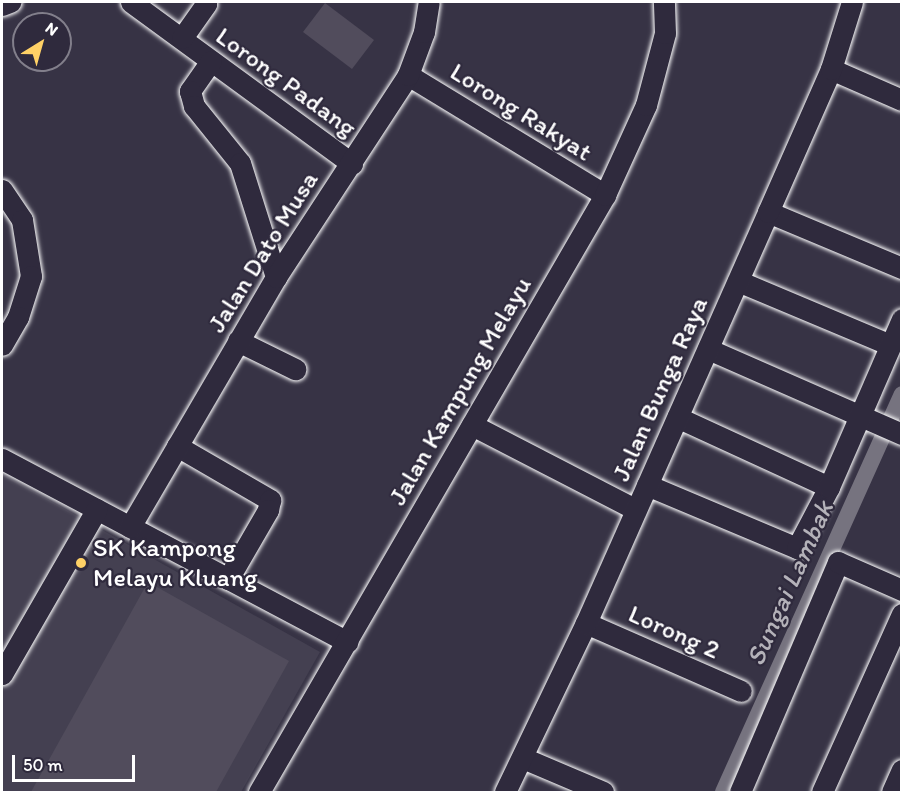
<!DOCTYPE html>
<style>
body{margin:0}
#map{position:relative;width:903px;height:794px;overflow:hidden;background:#373345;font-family:Itim,sans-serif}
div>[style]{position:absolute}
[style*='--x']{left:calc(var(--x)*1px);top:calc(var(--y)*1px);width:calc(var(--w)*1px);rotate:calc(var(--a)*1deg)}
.built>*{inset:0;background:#444051}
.green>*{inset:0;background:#514c5c}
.canal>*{height:16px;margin:-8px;padding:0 8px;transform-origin:8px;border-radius:8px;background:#76737f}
.roads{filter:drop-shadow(0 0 2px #fff) drop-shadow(0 0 2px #fff)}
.minor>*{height:21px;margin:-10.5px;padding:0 10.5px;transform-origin:10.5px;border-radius:10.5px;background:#2f2a3d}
.dots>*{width:16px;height:16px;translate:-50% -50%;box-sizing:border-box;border:3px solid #2f2a3d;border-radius:50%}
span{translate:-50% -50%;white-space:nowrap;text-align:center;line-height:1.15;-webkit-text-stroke:4.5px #2f2a3d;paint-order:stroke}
.street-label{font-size:26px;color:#fff}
.poi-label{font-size:26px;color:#fff}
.left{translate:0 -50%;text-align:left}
.water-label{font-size:27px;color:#b4b2b9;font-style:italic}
.frame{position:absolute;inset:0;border:3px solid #fff;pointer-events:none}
.north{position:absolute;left:12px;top:12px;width:60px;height:60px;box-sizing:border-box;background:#2f2a3d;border:2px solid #827f8b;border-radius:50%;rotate:37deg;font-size:16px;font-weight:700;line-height:24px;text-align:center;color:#fff}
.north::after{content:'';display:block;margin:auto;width:21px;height:27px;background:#ffd166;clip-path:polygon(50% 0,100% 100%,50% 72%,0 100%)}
.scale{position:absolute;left:12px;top:755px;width:123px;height:27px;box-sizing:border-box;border:3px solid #fff;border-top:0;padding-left:8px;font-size:18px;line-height:21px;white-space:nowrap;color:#fff;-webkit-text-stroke:4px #2f2a3d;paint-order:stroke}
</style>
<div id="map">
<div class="built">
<div style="clip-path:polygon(2px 474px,320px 652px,241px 792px,2px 792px)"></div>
</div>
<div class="green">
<div style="clip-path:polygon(325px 3px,374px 40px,352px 69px,303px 32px)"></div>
<div style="clip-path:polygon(148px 582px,289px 661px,216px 792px,31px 792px)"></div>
</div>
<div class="canal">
<div style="--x:723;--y:792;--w:436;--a:-65.8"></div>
</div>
<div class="roads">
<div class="minor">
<div style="--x:131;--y:2;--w:274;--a:36.2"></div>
<div style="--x:2;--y:5;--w:9;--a:-21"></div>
<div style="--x:182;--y:38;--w:42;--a:-54.8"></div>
<div style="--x:211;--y:61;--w:37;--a:125"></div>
<div style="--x:190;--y:91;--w:16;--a:75"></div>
<div style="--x:194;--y:106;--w:73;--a:51.1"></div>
<div style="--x:240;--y:163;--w:120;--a:72.5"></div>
<div style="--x:831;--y:69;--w:77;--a:23.6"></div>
<div style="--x:408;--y:75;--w:231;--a:31.3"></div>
<div style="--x:2;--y:190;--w:36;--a:56"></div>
<div style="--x:22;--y:220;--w:57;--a:80.9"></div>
<div style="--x:31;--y:276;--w:43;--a:107.6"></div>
<div style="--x:18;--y:317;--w:32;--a:120"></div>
<div style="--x:768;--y:212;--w:145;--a:22.7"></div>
<div style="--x:738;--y:281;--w:165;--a:22.8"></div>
<div style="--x:238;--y:341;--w:64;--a:26.2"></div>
<div style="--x:708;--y:349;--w:212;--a:23.7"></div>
<div style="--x:472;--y:425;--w:183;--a:27.3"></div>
<div style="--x:177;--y:446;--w:108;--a:30.1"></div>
<div style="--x:270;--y:500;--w:10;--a:101"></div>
<div style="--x:268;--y:510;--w:80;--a:120.1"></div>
<div style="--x:2;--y:459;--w:391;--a:27.9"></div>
<div style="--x:647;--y:485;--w:163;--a:22.8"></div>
<div style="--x:797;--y:548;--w:69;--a:-62.3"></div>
<div style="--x:829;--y:487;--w:167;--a:-155.3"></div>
<div style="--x:829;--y:487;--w:183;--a:-66.5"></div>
<div style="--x:130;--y:527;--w:290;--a:-59.7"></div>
<div style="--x:276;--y:277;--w:241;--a:-56.8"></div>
<div style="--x:408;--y:75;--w:46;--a:-69.6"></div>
<div style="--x:424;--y:32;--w:30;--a:-81"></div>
<div style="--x:586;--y:623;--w:169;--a:23.7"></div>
<div style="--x:2;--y:674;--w:190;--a:-60.1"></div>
<div style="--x:523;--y:758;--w:87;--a:23"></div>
<div style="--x:259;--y:792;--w:690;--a:-59.9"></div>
<div style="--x:605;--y:195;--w:99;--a:-65.5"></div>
<div style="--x:646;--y:105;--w:74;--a:-75.2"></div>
<div style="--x:665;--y:33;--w:31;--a:-92"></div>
<div style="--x:505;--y:792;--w:187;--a:-64.4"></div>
<div style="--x:586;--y:623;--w:449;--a:-66.1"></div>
<div style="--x:768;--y:212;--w:156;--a:-66.2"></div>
<div style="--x:831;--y:69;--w:70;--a:-72.6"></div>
<div style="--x:740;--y:792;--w:250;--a:-66.9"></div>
<div style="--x:838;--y:562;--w:70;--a:23.6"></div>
<div style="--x:822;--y:792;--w:195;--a:-65.8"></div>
<div style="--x:892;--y:792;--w:24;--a:-66"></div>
</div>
</div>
<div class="dots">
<div style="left:81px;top:563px;background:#ffd166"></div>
</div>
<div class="street-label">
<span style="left:286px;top:82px;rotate:36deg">Lorong Padang</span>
<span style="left:521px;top:112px;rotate:32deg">Lorong Rakyat</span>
<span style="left:263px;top:252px;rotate:-58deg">Jalan Dato Musa</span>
<span style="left:660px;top:389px;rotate:-66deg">Jalan Bunga Raya</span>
<span style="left:460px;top:391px;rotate:-60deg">Jalan Kampung Melayu</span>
<span style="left:674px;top:632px;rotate:24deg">Lorong 2</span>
</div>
<div class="poi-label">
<span class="left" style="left:93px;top:563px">SK Kampong<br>Melayu Kluang</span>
</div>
<div class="water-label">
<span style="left:789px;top:583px;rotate:-66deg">Sungai Lambak</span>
</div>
<div class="frame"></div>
<div class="north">N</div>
<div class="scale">50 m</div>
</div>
